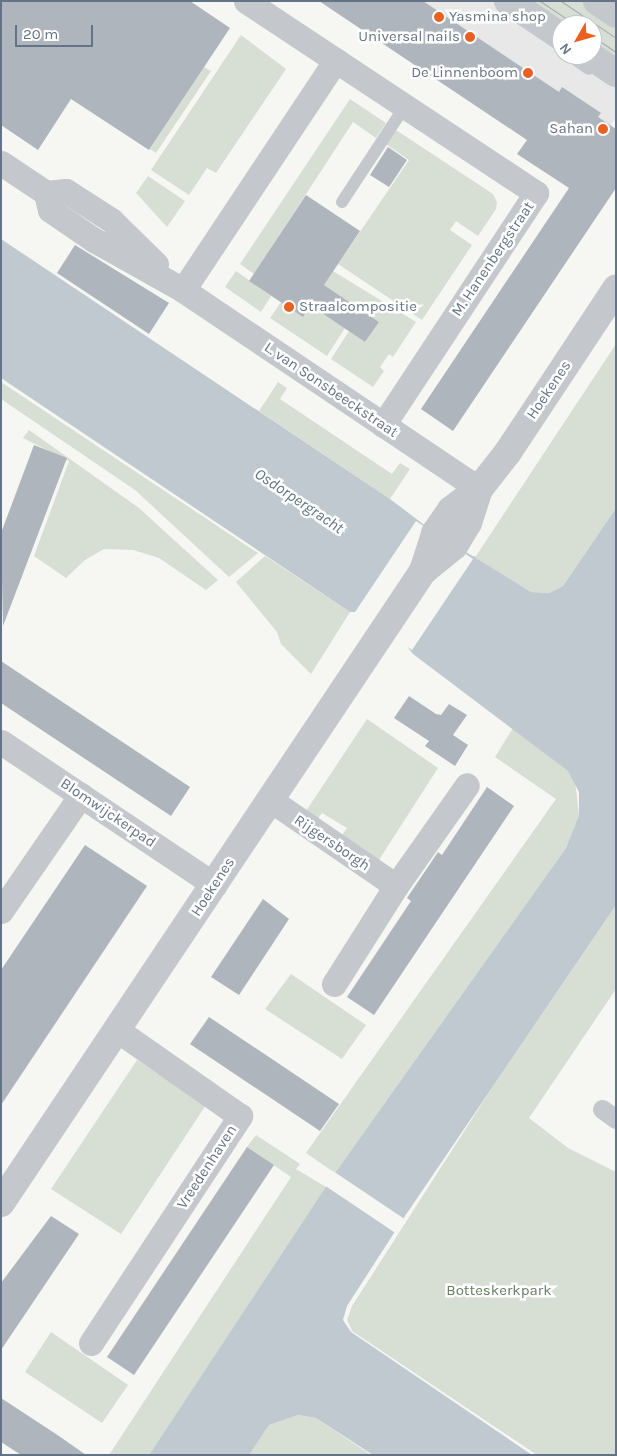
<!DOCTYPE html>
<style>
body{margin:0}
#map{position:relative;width:617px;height:1456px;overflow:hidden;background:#f6f7f3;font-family:Karla,sans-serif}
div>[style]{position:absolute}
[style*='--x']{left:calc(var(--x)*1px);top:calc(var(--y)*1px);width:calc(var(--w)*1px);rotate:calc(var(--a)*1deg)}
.built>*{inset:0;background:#e7e8e7}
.green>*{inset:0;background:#d7ded4}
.water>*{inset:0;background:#bfc9cf}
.pier>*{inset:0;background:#f6f7f3}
.building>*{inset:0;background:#aeb5bc}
.service>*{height:12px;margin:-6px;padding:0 6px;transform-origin:6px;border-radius:6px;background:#c4c7cb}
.pedestrian>*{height:19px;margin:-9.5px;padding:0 9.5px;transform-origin:9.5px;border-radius:9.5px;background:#c4c7cb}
.minor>*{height:25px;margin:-12.5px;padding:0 12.5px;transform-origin:12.5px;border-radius:12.5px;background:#c4c7cb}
.tertiary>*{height:28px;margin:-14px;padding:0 14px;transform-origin:14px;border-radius:14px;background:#c4c7cb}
.tram>*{height:1px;margin:-0.5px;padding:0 0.5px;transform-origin:0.5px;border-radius:0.5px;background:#a6abb2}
.dots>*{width:14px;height:14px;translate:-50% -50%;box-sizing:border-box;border:2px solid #fff;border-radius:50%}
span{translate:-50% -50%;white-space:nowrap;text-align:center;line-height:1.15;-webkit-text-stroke:5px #fff;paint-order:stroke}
.poi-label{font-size:15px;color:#647486}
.left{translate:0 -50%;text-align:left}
.right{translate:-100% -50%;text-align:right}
.street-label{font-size:15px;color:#647486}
.park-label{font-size:15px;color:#667c63}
.water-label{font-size:16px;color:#607682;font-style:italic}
.frame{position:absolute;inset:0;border:2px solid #647486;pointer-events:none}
.north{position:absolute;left:552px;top:15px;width:50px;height:50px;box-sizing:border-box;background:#fff;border:1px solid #c1c7cf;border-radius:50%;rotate:232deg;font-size:14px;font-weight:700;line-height:20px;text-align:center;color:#647486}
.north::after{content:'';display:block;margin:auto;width:18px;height:22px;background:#ea6020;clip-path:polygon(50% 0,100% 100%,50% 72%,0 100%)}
.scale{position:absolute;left:15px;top:25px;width:78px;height:22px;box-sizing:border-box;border:2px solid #647486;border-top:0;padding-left:6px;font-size:15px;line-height:18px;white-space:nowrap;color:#647486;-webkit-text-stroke:4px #fff;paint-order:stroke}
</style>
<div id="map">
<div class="built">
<div style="clip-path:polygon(evenodd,382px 1px,616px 1px,616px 118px,597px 145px,382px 1px,562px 25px,592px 25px,592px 55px,562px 55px,562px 25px)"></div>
</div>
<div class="green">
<div style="clip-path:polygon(522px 1px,583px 1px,616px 23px,616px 64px,592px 48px,592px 25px,562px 25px)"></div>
<div style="clip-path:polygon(241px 35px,286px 69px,216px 173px,207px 168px,189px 195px,151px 170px)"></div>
<div style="clip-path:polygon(204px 67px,211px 71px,156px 153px,150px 149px)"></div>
<div style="clip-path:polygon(350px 99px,386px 123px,376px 138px,353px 122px,254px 274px,240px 264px)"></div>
<div style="clip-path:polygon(396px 130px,493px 194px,497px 202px,496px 209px,478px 236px,456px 221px,450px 230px,472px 245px,422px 320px,338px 264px,409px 160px,386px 144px)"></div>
<div style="clip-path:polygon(148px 176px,185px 201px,167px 227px,136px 193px)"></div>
<div style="clip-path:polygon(236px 271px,271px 296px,261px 312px,225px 287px)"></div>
<div style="clip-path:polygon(333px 271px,416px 322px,393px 357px,389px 354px,380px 367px,384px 371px,373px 387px,331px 359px,349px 331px,365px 342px,379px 322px,324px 285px)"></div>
<div style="clip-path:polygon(281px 302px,302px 316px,310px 305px,345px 328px,327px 356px,270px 318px)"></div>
<div style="clip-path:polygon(616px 344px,616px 508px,563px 586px,549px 593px,531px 592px,472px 556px,476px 556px)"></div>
<div style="clip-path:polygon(1px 382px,258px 553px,229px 577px,135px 490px,1px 399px)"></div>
<div style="clip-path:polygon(278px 382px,287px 388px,280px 399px,392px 474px,400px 463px,410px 469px,390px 499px,259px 411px)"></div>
<div style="clip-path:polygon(29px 430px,139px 508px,218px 580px,206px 590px,159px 558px,133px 550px,104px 549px,85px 560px,66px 578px,34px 556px,69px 461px,23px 438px)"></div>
<div style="clip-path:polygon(265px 556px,350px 612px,311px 674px,281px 644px,277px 632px,236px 582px)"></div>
<div style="clip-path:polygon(367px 719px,438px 768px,377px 863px,340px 838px,347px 828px,322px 813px,316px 821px,304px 814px)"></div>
<div style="clip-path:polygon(513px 728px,568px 771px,575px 780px,579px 815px,566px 848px,335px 1173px,306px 1153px,556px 799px,495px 757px)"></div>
<div style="clip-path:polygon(616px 905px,616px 989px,529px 1118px,568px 1148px,616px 1172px,616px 1455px,537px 1455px,352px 1331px,347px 1320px,352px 1306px,490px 1091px)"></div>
<div style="clip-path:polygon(291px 974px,366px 1025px,342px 1059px,265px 1009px)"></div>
<div style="clip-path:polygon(137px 1060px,206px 1105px,121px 1234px,51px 1189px)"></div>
<div style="clip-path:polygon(256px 1135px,300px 1164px,296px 1169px,326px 1187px,149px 1455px,109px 1455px,291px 1177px,247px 1147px)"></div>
<div style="clip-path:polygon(51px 1332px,128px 1385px,102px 1423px,25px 1372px)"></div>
<div style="clip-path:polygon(298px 1415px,316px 1418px,371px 1455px,249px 1455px,269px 1425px)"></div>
</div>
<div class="water">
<div style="clip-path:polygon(1px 239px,390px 499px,435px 533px,531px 592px,549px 593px,563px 586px,616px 508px,616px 905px,403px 1219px,347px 1306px,343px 1320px,351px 1332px,532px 1455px,373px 1455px,316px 1418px,298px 1415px,269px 1425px,249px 1455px,149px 1455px,335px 1173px,566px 848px,579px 815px,579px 792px,568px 771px,413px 654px,406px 645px,356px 612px,350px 612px,1px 378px)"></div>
</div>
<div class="pier">
<div style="clip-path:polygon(416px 521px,473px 559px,412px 650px,355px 612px)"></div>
<div style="clip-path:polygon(333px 1171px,406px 1220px,397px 1234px,324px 1185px)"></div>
</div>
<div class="building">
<div style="clip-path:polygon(1px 1px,190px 1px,230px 28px,149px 150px,71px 99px,38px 150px,1px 125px)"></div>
<div style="clip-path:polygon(319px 1px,423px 1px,559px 92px,562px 87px,601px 113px,598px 117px,616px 129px,616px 188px,453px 431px,421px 409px,569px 188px,517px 154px,527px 140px)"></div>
<div style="clip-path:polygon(388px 147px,407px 160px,389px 187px,370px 175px)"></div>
<div style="clip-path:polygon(306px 195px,360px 231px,324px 285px,379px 322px,365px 342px,310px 305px,303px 317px,249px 281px)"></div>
<div style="clip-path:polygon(75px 245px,169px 303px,149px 334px,57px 273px)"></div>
<div style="clip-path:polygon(34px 445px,67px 458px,3px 626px,1px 533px)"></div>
<div style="clip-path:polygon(1px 661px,190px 787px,171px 816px,1px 703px)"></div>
<div style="clip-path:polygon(409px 696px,436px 714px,441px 715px,449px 704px,467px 715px,453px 735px,468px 745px,455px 766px,425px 746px,429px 741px,394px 718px)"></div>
<div style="clip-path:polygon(487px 787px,514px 806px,374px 1015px,347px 997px,411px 901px,407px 898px,438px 852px,442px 855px)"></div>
<div style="clip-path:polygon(85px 845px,147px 886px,1px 1105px,1px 970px)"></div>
<div style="clip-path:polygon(263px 899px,289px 919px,239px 995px,211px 977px)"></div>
<div style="clip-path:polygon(209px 1017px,339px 1104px,320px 1131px,190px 1044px)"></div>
<div style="clip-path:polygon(247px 1147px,274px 1165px,134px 1375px,107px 1357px)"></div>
<div style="clip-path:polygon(51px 1216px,79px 1234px,1px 1350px,1px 1283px)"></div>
<div style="clip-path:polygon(1px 1398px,59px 1436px,86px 1455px,21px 1455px,1px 1442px)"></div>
</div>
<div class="service">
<div style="--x:569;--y:55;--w:24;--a:35"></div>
<div style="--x:342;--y:202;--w:115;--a:-56.7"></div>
</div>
<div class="pedestrian">
<div style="--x:602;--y:1109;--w:17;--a:36"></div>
</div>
<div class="minor">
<div style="--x:246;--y:1;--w:348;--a:33.5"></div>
<div style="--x:536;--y:193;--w:278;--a:123.4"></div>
<div style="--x:1;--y:163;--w:54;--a:33.7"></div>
<div style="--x:46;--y:193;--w:20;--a:-6"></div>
<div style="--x:66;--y:191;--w:54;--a:32.8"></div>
<div style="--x:111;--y:220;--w:63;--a:44.4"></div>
<div style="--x:46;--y:193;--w:17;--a:77"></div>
<div style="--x:50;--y:210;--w:53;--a:34.3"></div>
<div style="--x:94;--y:240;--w:102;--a:29.3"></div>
<div style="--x:183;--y:290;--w:357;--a:33.9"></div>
<div style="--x:183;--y:290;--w:276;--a:-56.4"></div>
<div style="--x:1;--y:742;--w:257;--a:33.8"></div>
<div style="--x:269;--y:799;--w:154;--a:34.4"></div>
<div style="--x:1;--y:911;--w:141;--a:-55.4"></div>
<div style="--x:334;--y:984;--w:116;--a:-57.7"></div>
<div style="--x:396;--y:886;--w:123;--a:-54.9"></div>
<div style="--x:91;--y:1343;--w:272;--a:-56.7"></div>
<div style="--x:240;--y:1116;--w:150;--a:-145"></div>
</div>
<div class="tertiary">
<div style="--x:508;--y:1;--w:65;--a:33.7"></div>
<div style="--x:597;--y:1;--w:23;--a:34"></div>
<div style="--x:589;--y:55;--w:32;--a:34"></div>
<div style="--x:423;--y:571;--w:40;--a:-39"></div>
<div style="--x:454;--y:546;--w:27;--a:-59"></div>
<div style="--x:468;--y:523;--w:36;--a:-72"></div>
<div style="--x:1;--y:1203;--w:760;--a:-56.27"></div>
<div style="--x:423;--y:571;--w:40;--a:-72"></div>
<div style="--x:435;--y:533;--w:28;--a:-55"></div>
<div style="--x:451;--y:510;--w:35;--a:-37"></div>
<div style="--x:479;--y:489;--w:47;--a:-51.9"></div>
<div style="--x:508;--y:452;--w:196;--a:-56.5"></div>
</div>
<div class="tram">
<div style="--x:540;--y:1;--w:43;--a:33.7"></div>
<div style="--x:561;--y:1;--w:66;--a:33.9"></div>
<div style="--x:592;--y:36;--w:29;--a:34"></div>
</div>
<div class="dots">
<div style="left:439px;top:17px;background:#ea6020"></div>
<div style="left:470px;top:37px;background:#ea6020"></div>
<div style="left:528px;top:73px;background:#ea6020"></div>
<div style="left:603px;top:129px;background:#ea6020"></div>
<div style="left:289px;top:307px;background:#ea6020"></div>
</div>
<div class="poi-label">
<span class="left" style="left:449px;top:17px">Yasmina shop</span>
<span class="right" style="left:460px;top:37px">Universal nails</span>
<span class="right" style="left:518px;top:73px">De Linnenboom</span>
<span class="right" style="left:593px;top:129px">Sahan</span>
<span class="left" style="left:299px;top:307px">Straalcompositie</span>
</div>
<div class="street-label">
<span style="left:493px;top:259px;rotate:-56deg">M. Hanenbergstraat</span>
<span style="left:331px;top:390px;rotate:34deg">L. van Sonsbeeckstraat</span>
<span style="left:549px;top:390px;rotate:-56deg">Hoekenes</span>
<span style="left:108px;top:813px;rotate:34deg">Blomwijckerpad</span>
<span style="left:332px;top:843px;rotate:34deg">Rijgersborgh</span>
<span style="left:213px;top:887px;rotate:-57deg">Hoekenes</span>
<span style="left:207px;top:1167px;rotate:-57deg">Vreedenhaven</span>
</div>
<div class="park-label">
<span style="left:499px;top:1291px">Botteskerkpark</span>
</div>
<div class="water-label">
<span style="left:299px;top:501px;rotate:34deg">Osdorpergracht</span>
</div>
<div class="frame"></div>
<div class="north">N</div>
<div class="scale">20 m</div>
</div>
